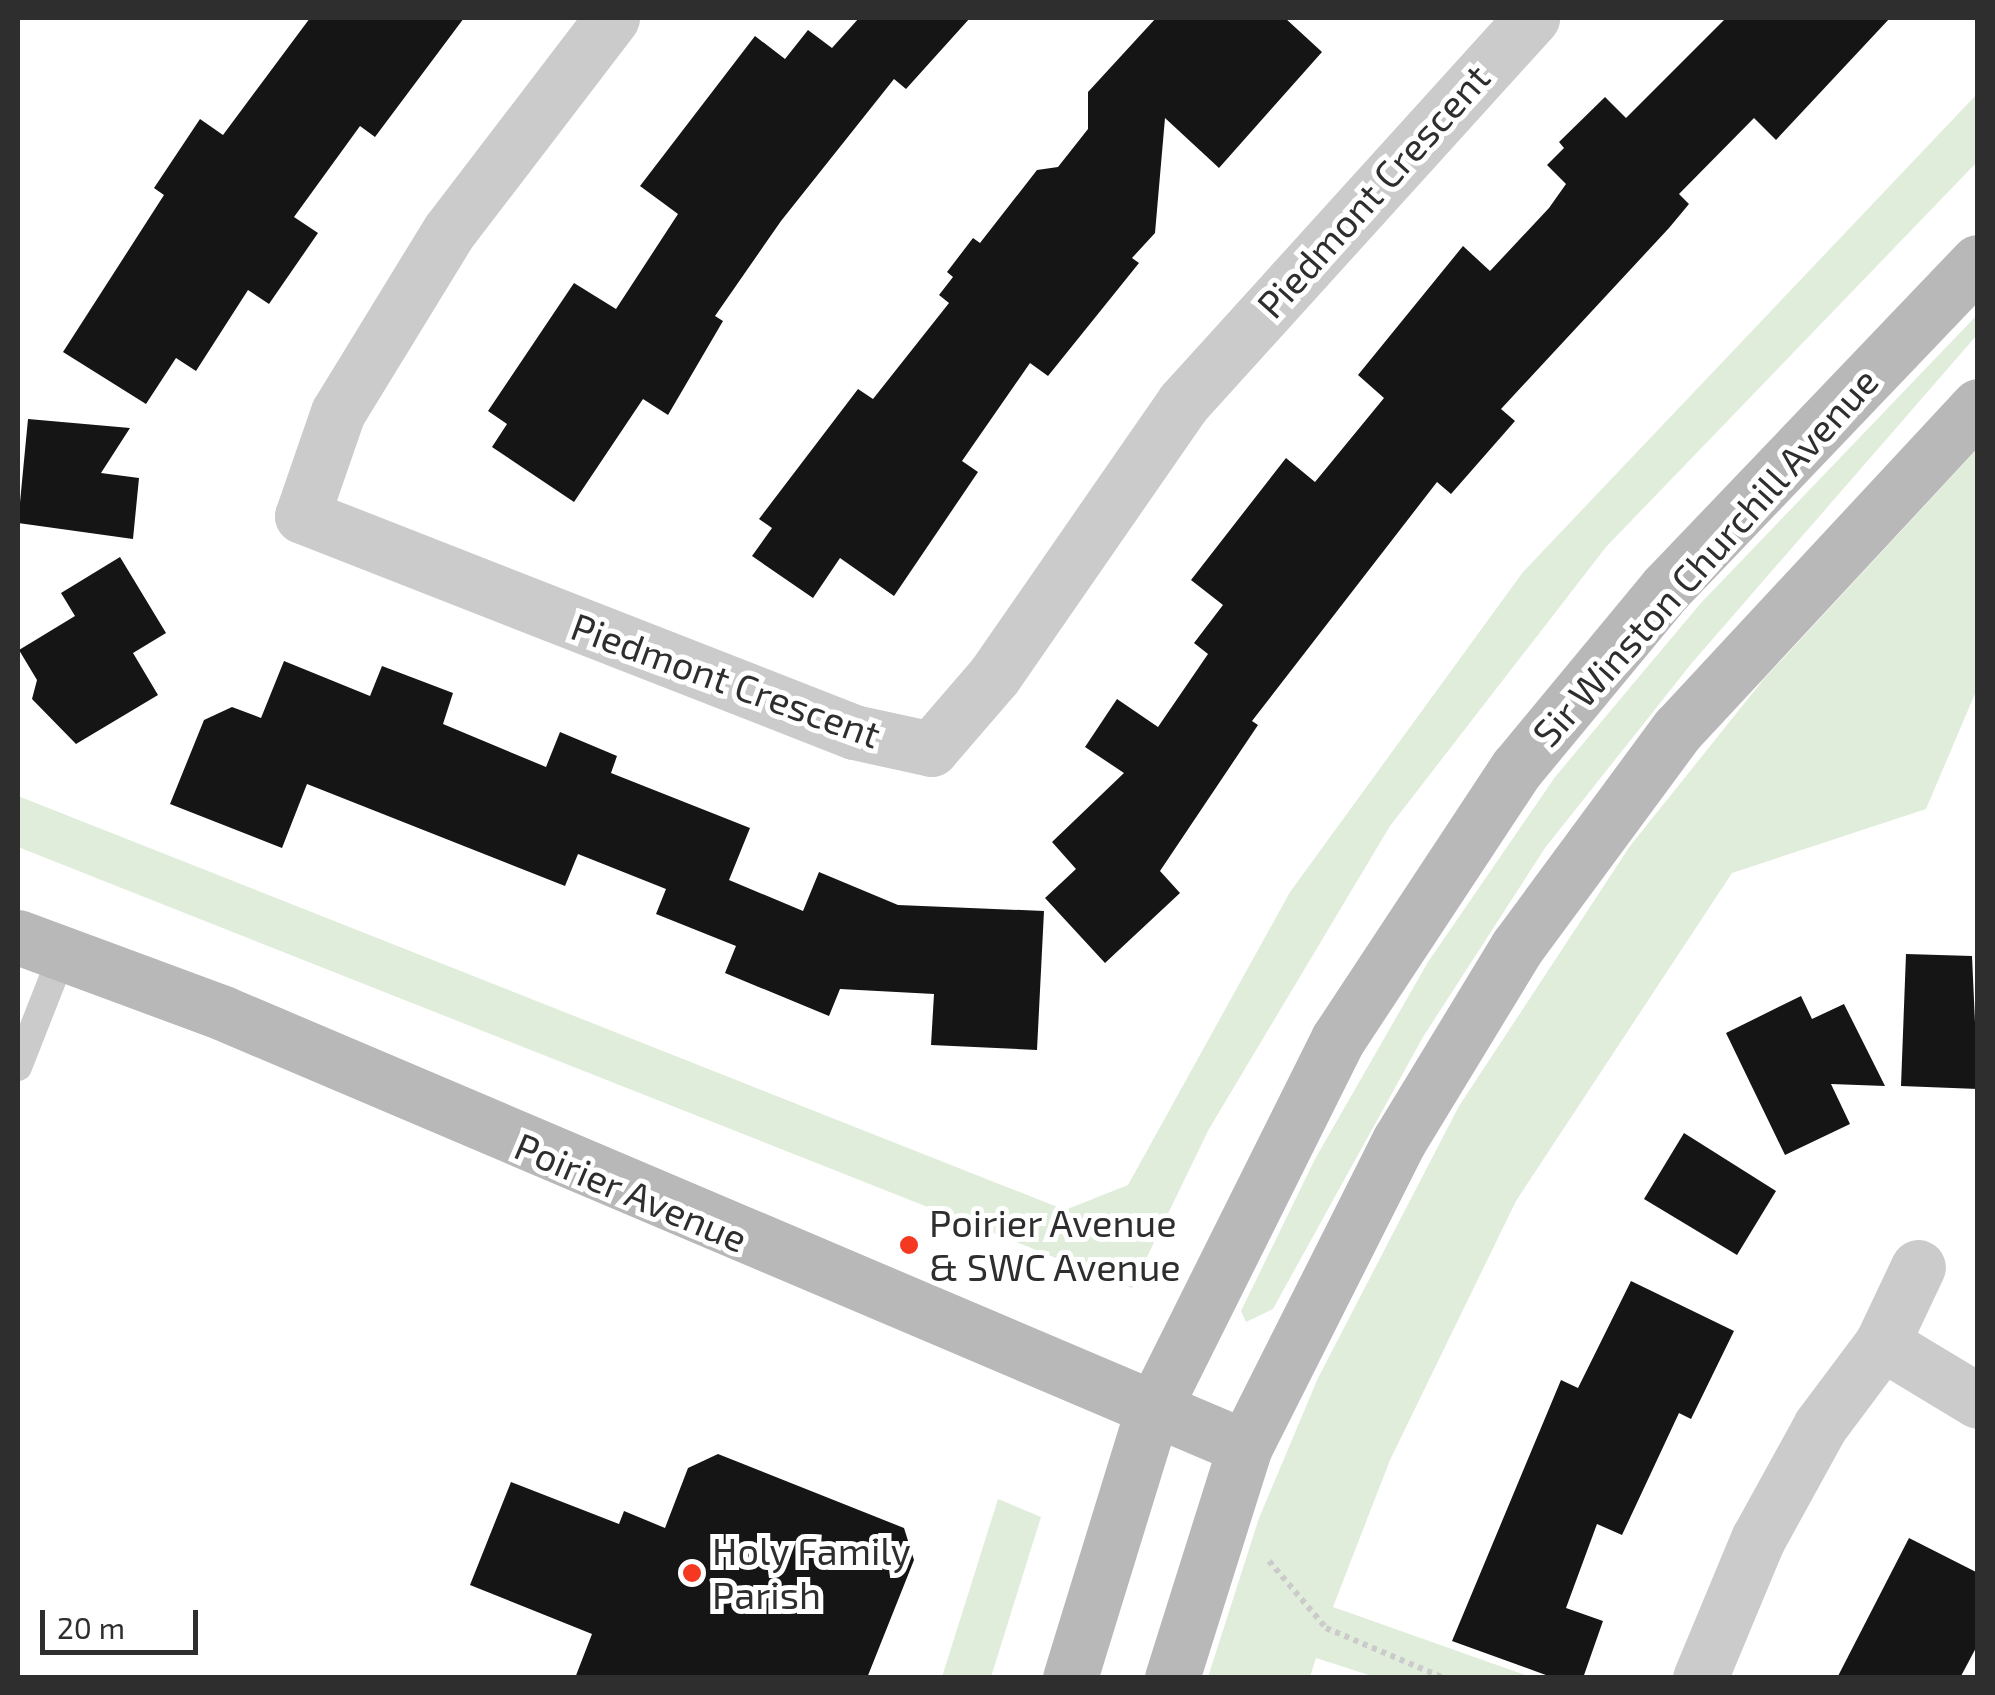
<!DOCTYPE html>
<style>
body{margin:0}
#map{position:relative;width:1995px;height:1695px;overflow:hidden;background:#fff;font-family:"Exo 2",sans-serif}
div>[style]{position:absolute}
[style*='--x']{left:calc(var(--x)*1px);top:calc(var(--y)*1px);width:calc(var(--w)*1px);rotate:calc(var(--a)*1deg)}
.green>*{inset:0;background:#e1eddb}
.building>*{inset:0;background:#151515}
.path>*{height:6px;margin-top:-3px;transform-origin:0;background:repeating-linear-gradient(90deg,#cbcbcb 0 5px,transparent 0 10px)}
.lane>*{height:28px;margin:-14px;padding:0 14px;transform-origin:14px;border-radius:14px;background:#cbcbcb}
.street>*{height:55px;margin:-27.5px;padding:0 27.5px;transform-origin:27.5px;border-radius:27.5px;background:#cbcbcb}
.secondary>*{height:55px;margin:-27.5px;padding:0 27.5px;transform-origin:27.5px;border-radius:27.5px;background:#b8b8b8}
.dots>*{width:28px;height:28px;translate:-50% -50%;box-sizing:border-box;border:5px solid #fff;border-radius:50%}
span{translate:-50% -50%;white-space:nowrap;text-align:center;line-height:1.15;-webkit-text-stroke:10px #fff;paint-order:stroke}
.street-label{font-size:38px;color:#2e2e2e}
.poi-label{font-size:38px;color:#2e2e2e}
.left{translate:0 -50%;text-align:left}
.frame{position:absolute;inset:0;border:20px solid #2e2e2e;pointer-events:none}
.scale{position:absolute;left:40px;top:1610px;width:158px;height:45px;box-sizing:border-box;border:5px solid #2e2e2e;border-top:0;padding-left:12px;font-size:30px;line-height:35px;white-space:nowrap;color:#2e2e2e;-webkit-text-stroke:8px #fff;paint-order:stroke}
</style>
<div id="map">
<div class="green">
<div style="clip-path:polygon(1977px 94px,1977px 162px,1606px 547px,1390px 826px,1209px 1129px,1132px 1288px,18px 847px,18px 796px,1065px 1210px,1128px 1185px,1290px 892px,1523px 572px)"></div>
<div style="clip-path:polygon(1977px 315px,1977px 335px,1691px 664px,1545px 848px,1423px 1037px,1273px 1309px,1246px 1322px,1241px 1311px,1315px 1159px,1428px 962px,1555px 777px,1700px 604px)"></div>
<div style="clip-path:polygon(1977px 449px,1977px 689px,1926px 809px,1732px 873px,1516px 1201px,1390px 1460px,1333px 1607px,1531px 1677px,1375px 1677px,1316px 1658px,1310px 1677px,1208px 1677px,1259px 1518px,1318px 1378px,1459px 1106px,1630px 846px,1763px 680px)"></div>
<div style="clip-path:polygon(998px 1499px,1041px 1517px,991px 1677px,942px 1677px)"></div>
</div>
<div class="building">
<div style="clip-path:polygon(310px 18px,464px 18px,375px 137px,360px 126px,294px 217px,318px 233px,269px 304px,248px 290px,196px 371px,176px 358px,146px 404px,63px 352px,164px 195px,154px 188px,200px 119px,223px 135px)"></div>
<div style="clip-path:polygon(859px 18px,970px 18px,906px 89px,894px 79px,781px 221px,715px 316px,723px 321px,668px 415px,643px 399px,574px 502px,492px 447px,507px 424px,488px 411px,574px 283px,616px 309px,678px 214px,640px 186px,755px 36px,785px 59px,808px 30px,832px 48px)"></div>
<div style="clip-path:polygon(1156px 18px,1285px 18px,1322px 52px,1219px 168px,1165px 118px,1155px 233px,1132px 258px,1139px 263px,1048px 376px,1030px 363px,962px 461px,978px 472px,894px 596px,840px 558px,813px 598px,752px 556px,772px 528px,759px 519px,858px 389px,873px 399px,949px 303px,939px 295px,953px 277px,947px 272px,973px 238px,980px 243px,1037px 170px,1058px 167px,1088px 129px,1088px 92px)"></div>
<div style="clip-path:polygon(1726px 18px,1890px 18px,1776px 140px,1754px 118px,1679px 194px,1689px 204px,1669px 228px,1501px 409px,1515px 421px,1451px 494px,1437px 482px,1252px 721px,1258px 725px,1160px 871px,1180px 893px,1105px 963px,1045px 898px,1076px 869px,1052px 842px,1124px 773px,1085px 747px,1117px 699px,1158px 727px,1208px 654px,1194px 643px,1223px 605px,1191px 580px,1286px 458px,1315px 482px,1384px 398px,1358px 375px,1463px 246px,1490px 271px,1549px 208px,1566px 184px,1547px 165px,1564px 148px,1559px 142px,1605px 97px,1626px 118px)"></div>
<div style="clip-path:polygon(28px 419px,130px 428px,101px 473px,139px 478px,133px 539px,18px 523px)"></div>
<div style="clip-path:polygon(120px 557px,166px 633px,133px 653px,158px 695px,76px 744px,32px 699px,37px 680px,19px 650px,75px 616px,61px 593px)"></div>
<div style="clip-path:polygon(284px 661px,370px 696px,382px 666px,453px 693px,443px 724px,546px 767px,560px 732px,617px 756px,611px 773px,750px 828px,729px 880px,803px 911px,819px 872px,898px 905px,1044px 911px,1037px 1050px,931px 1045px,934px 994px,840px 989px,829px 1016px,725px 973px,736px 946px,656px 914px,666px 889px,578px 854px,565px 886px,307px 784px,282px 848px,170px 804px,204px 720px,232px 707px,261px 718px)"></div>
<div style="clip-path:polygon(1906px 954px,1972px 956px,1978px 1089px,1901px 1086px)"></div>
<div style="clip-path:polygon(1801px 996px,1812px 1019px,1844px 1004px,1885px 1086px,1831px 1084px,1850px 1124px,1785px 1155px,1726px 1033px)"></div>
<div style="clip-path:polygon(1684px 1133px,1776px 1191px,1737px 1255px,1644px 1199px)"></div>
<div style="clip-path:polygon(1631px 1281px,1734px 1331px,1691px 1419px,1679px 1413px,1622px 1535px,1597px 1524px,1566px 1608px,1603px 1621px,1583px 1678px,1554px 1678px,1452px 1641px,1561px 1380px,1578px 1388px)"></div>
<div style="clip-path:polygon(718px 1454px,904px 1528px,914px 1560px,867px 1678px,575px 1678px,592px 1634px,470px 1585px,511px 1482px,619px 1524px,624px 1511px,665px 1528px,688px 1468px)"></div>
<div style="clip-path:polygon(1909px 1538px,1978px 1573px,1978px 1644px,1960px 1678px,1837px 1678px)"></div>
</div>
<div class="path">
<div style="--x:1269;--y:1561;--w:88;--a:49.6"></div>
<div style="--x:1326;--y:1628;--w:128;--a:23"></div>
</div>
<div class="lane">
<div style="--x:18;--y:1067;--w:123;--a:-68.5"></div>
</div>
<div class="street">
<div style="--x:612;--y:18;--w:268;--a:127.4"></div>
<div style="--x:449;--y:231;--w:212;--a:121.5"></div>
<div style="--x:338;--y:412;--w:110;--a:109.1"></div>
<div style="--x:302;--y:516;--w:593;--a:21.37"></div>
<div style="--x:854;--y:732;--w:79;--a:12.4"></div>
<div style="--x:931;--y:749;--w:96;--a:-49.2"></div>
<div style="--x:994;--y:676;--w:332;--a:-55.3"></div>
<div style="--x:1183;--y:403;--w:520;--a:-47.81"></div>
<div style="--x:1882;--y:1343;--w:112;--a:31.1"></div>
<div style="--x:1700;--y:1678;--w:151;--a:-67.4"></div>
<div style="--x:1758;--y:1539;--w:129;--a:-61.2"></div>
<div style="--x:1820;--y:1426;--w:104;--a:-53.2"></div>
<div style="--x:1882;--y:1343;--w:84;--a:-64.7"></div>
</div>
<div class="secondary">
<div style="--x:18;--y:937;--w:219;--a:20.3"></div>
<div style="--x:223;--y:1013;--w:1110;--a:23.01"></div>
<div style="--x:1070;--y:1678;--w:278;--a:-72.9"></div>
<div style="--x:1152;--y:1412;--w:417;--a:-63.5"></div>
<div style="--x:1338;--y:1039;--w:325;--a:-56.6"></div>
<div style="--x:1517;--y:768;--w:234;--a:-50.4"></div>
<div style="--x:1666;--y:588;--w:451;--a:-46.3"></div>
<div style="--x:1172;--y:1678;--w:242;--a:-72.5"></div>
<div style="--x:1245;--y:1447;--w:343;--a:-63.3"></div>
<div style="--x:1399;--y:1141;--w:227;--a:-58.7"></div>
<div style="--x:1517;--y:947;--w:271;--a:-53.6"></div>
<div style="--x:1678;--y:729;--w:441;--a:-47.1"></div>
</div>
<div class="dots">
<div style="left:909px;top:1245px;background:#f43822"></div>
<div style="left:692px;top:1573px;background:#f43822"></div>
</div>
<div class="street-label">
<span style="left:1373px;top:191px;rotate:-48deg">Piedmont Crescent</span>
<span style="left:1705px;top:557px;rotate:-48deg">Sir Winston Churchill Avenue</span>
<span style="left:726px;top:680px;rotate:20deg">Piedmont Crescent</span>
<span style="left:631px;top:1192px;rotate:23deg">Poirier Avenue</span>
</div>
<div class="poi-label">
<span class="left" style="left:929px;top:1245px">Poirier Avenue<br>&amp; SWC Avenue</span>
<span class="left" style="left:712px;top:1573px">Holy Family<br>Parish</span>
</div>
<div class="frame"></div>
<div class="scale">20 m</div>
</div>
